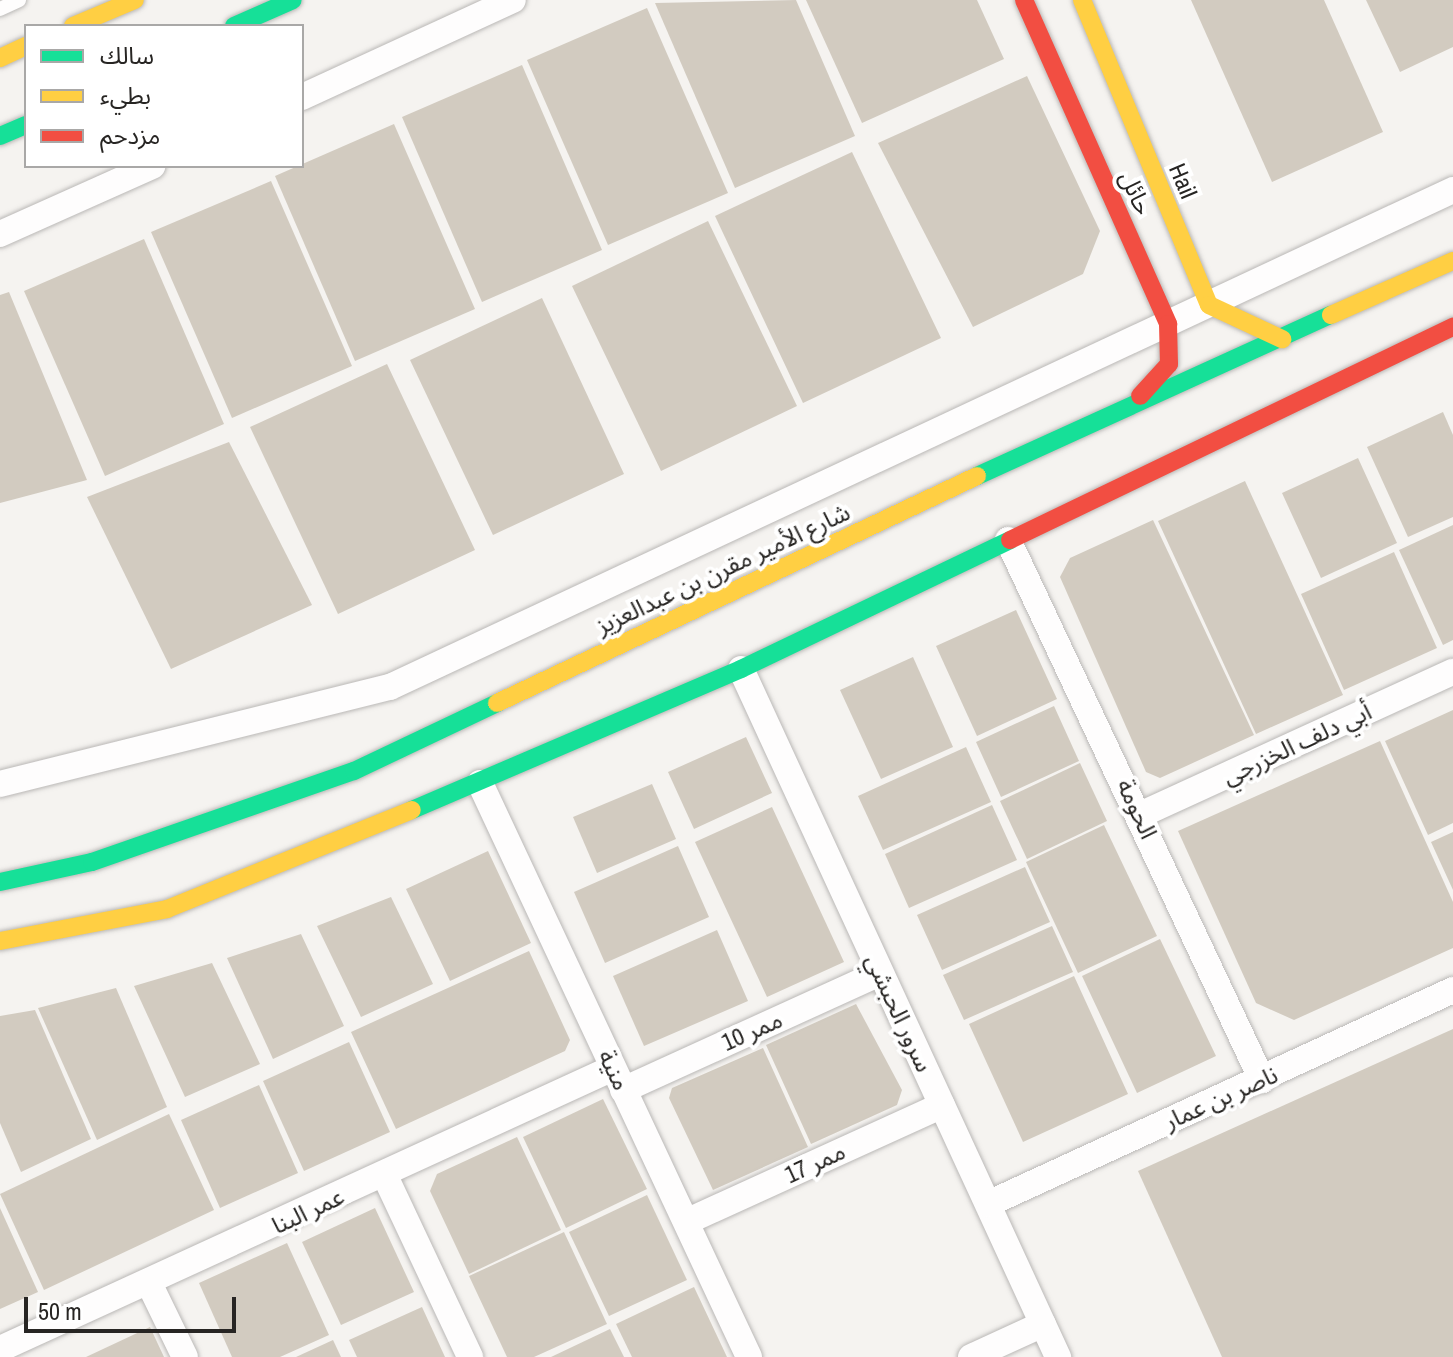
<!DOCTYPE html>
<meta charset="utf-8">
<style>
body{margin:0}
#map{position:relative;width:1453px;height:1357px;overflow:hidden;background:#f5f3f0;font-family:"Archivo Narrow","Noto Sans Arabic",sans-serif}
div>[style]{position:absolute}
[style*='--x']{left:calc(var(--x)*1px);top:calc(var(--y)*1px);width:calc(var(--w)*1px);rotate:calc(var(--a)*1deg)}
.building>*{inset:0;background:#d2cbc0}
.roads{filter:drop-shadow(0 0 2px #bab8b6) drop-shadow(0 0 2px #bab8b6)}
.lane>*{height:14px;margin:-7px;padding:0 7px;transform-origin:7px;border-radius:7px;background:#fefdfd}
.street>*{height:26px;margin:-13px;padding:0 13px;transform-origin:13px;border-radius:13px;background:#fefdfd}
.fast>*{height:18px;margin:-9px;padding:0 9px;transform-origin:9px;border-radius:9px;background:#16e098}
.slow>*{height:18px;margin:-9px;padding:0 9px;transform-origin:9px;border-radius:9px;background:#ffcf43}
.jam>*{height:18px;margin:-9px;padding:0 9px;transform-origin:9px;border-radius:9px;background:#f24e42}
span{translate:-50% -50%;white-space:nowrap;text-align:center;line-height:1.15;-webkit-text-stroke:8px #fff;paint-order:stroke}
.street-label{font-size:24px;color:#272523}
.legend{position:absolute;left:24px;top:24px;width:280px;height:144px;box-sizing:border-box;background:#fff;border:2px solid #a9a8a7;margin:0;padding:10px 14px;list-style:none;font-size:24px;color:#272523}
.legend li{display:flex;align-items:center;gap:16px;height:40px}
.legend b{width:40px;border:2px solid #a9a8a7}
.scale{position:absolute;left:24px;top:1297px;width:212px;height:36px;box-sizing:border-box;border:4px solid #272523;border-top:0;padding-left:10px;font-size:24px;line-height:28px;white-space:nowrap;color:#272523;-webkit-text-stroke:6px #fff;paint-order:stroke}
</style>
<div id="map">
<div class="building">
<div style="clip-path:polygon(796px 0,855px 136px,735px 188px,655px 3px)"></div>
<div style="clip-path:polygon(806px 0,977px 0,1004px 59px,862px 123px)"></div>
<div style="clip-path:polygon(1191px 0,1324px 0,1383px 132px,1272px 182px)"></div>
<div style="clip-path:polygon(1366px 0,1453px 0,1453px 47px,1400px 72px)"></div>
<div style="clip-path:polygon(647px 8px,728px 193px,608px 245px,527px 60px)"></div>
<div style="clip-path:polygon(522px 65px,602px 250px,482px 302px,402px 117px)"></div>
<div style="clip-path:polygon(1027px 76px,1100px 231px,1083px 274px,973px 327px,878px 143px)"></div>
<div style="clip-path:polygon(394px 124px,475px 309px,355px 361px,275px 176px)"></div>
<div style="clip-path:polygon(852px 152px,941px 338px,803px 403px,715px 216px)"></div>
<div style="clip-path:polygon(271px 181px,352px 366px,232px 418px,151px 232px)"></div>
<div style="clip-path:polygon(708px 221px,797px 406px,661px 471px,572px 286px)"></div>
<div style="clip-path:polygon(144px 239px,224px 424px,105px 476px,24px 291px)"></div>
<div style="clip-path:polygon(9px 292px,87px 480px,0 503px,0 295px)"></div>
<div style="clip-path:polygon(542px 298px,624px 474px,493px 535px,410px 360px)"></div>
<div style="clip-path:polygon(387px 364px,475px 550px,338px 614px,250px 427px)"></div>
<div style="clip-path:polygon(1443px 412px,1453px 435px,1453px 517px,1408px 537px,1367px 447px)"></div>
<div style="clip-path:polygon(229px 442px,312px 605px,171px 669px,87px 497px)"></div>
<div style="clip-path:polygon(1358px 458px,1397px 543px,1321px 578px,1282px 493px)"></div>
<div style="clip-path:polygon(1245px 481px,1343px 695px,1256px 734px,1158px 521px)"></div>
<div style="clip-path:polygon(1153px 520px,1254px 735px,1160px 778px,1146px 772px,1060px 577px,1070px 558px)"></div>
<div style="clip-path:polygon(1453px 525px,1453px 640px,1443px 645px,1399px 550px)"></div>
<div style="clip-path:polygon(1394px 552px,1437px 648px,1344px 690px,1301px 594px)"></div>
<div style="clip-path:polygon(1016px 610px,1057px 699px,977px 736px,936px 646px)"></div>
<div style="clip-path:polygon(913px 657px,953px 747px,881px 779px,840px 690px)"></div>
<div style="clip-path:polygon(1054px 706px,1079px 761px,1001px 797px,976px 742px)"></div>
<div style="clip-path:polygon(1453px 710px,1453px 823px,1428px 835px,1385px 741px)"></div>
<div style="clip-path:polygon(746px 737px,772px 793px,694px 829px,668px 772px)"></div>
<div style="clip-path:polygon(1380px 741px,1453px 902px,1453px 948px,1294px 1020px,1256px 1003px,1178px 831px)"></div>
<div style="clip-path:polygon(966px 747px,991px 802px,883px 850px,858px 796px)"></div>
<div style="clip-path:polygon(1080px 763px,1107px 821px,1027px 859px,1000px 801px)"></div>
<div style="clip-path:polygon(652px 784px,676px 839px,597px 873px,573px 817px)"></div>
<div style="clip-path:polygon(992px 805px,1017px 860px,909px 908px,885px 854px)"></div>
<div style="clip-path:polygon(772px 807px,844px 962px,767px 997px,695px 842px)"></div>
<div style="clip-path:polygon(1104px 825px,1157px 936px,1078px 973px,1026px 862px)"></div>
<div style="clip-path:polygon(1453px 832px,1453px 890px,1431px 842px)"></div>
<div style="clip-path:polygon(678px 846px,709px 917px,605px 963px,574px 892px)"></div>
<div style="clip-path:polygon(488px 851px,531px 943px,450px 981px,406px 889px)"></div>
<div style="clip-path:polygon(1025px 867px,1050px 922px,942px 970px,917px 915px)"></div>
<div style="clip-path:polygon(391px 897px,433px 984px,361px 1017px,317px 926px)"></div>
<div style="clip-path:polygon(1052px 926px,1073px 972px,964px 1020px,943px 975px)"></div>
<div style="clip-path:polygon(717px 930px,748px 1001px,644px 1046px,613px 976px)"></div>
<div style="clip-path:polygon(301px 934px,344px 1026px,273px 1059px,227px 958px)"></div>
<div style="clip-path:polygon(1160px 939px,1216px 1056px,1137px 1093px,1082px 976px)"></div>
<div style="clip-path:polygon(529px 951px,570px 1040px,565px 1051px,396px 1129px,351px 1032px)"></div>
<div style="clip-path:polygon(212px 963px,260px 1064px,185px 1097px,134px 986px)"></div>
<div style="clip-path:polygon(1074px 976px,1128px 1094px,1023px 1142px,969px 1024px)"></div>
<div style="clip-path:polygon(116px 988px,167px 1107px,97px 1140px,38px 1008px)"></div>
<div style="clip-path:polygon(856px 1004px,902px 1090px,897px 1105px,811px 1144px,766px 1045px)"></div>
<div style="clip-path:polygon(35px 1010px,91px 1139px,21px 1172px,0 1123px,0 1016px)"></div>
<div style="clip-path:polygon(1453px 1029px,1453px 1357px,1222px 1357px,1138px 1171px)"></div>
<div style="clip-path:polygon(349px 1042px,390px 1132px,304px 1171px,263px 1081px)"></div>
<div style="clip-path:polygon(763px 1048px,808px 1147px,713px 1190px,669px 1098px,672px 1088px)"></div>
<div style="clip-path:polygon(259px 1085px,298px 1173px,220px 1208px,181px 1120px)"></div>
<div style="clip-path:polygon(603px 1099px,647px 1189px,566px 1228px,523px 1137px)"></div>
<div style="clip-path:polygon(169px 1114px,214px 1210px,44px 1290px,0 1194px)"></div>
<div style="clip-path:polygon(517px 1137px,561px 1230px,469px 1274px,430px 1191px,437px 1174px)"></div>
<div style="clip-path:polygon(647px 1195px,687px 1280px,609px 1316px,569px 1232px)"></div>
<div style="clip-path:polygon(0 1208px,38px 1292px,0 1309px)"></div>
<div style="clip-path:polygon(375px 1208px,414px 1292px,341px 1325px,302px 1242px)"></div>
<div style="clip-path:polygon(564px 1232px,607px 1324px,534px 1357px,507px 1357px,469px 1276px)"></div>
<div style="clip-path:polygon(287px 1243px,329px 1335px,280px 1357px,232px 1357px,199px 1283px)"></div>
<div style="clip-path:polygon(694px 1287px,727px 1357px,632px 1357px,616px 1324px)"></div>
<div style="clip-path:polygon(422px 1307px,445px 1357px,357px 1357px,349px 1340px)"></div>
<div style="clip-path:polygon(150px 1327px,164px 1357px,86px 1357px)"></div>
<div style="clip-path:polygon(610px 1329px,624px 1357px,551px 1357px)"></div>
<div style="clip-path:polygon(333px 1340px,341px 1357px,296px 1357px)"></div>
</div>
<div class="roads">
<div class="lane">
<div style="--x:0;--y:9;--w:21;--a:-25"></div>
</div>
<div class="street">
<div style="--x:302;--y:97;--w:232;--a:-24.7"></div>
<div style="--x:0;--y:234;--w:167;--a:-24.1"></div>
<div style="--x:1008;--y:540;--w:597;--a:64.81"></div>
<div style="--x:741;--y:669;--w:758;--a:65.26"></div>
<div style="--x:480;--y:783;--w:634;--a:64.89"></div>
<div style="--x:0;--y:784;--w:402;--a:-14"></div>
<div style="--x:390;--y:687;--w:1173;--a:-25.06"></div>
<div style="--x:1140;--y:815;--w:344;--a:-24.6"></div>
<div style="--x:623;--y:1090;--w:282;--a:-24.5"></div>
<div style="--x:385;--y:1176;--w:200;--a:64.8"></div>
<div style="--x:988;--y:1204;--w:512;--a:-24.71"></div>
<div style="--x:688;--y:1221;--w:279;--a:-24.5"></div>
<div style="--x:149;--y:1283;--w:82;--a:64.1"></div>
<div style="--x:0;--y:1349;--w:674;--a:-24.63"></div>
<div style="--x:971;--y:1357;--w:79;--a:-24.6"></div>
</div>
<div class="fast">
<div style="--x:234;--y:26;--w:64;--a:-23.8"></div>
<div style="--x:0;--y:136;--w:28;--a:-23"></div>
<div style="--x:977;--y:476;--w:389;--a:-24.5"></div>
<div style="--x:412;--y:810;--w:358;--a:-23.2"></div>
<div style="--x:741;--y:669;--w:298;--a:-25.6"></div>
<div style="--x:0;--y:882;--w:94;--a:-12.3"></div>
<div style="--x:92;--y:862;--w:277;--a:-19.2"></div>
<div style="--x:354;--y:771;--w:158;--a:-25.4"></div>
</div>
<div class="slow">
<div style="--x:1082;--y:0;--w:330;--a:67.4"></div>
<div style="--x:1209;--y:305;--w:81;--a:25"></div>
<div style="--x:73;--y:26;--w:67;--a:-22.8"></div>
<div style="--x:0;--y:58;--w:29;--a:-25"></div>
<div style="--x:1331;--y:315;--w:133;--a:-23.9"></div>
<div style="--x:497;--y:703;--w:531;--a:-25.31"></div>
<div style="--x:0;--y:941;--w:170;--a:-10.8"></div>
<div style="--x:167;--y:909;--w:264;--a:-22"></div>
</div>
<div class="jam">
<div style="--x:1024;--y:0;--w:355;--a:66"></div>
<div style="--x:1168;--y:324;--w:40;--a:88.6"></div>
<div style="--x:1169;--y:364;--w:43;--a:132.2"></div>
<div style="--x:1010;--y:540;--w:492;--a:-25.7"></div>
</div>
</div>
<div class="street-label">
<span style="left:1183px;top:181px;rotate:67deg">Hail</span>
<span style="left:1136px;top:193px;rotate:66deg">حائل</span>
<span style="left:723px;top:569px;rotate:-25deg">شارع الأمير مقرن بن عبدالعزيز</span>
<span style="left:1297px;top:744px;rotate:-25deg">أبي دلف الخزرجي</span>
<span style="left:1137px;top:809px;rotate:65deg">الحومة</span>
<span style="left:899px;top:1013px;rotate:65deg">سرور الحبشي</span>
<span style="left:752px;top:1031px;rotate:-24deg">ممر 10</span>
<span style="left:614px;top:1070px;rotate:64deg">منية</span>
<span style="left:1221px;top:1098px;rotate:-24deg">ناصر بن عمار</span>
<span style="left:815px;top:1163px;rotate:-25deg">ممر 17</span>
<span style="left:308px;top:1211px;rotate:-25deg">عمر البنا</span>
</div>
<ul class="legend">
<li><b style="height:10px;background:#16e098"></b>سالك</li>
<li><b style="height:10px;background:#ffcf43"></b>بطيء</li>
<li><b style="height:10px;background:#f24e42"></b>مزدحم</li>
</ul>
<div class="scale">50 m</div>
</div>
